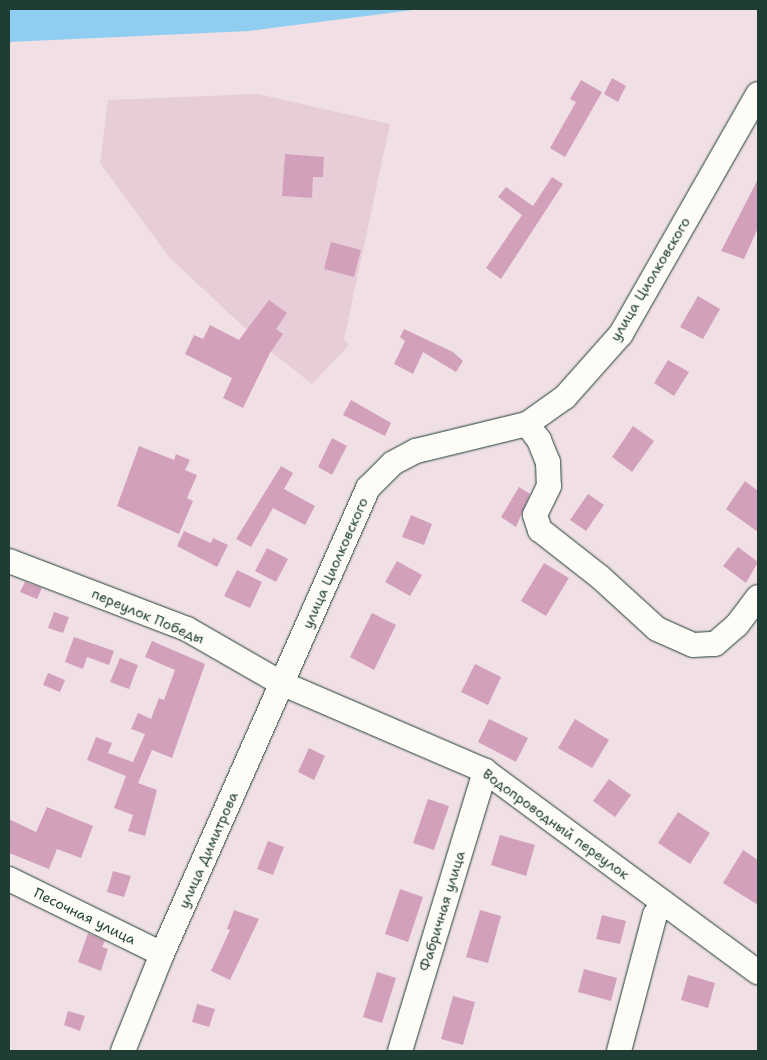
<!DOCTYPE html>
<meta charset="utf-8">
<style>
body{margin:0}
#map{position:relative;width:767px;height:1060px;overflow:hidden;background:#f0e0e5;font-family:"Shantell Sans",sans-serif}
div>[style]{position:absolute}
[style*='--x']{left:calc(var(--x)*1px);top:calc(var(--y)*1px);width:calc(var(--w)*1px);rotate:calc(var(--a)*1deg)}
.built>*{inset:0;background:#e7cdd8}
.water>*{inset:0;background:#8fcef0}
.building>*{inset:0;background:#d3a0bb}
.roads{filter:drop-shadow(0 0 1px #1f3d34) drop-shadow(0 0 1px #1f3d34)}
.minor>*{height:24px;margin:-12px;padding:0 12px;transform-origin:12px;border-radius:12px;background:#fdfcf7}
span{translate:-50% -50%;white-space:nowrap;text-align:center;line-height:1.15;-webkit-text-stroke:4px #fdfcf7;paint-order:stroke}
.street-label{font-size:14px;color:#1f3d34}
.frame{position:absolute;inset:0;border:10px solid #1f3d34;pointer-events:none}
</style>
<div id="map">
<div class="built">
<div style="clip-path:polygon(258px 94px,390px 124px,344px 339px,349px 345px,312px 384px,265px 347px,169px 257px,100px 163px,108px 100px)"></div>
</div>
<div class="water">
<div style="clip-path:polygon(9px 9px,421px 9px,249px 31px,9px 42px)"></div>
</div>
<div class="building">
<div style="clip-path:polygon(612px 78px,626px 86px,618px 102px,604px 94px)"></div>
<div style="clip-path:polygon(581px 80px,602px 92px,565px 157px,550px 148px,576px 102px,570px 99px)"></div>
<div style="clip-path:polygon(285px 154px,324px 157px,323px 177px,313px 177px,312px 198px,282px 196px)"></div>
<div style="clip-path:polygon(552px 177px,563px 184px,501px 279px,486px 268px,522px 215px,498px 197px,506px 187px,533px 206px)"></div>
<div style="clip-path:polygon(758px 179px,758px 228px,744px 259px,721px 251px)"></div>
<div style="clip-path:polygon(331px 242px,361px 250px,354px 277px,324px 269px)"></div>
<div style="clip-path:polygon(698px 296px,720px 309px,703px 339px,680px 327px)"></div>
<div style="clip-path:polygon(269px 300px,287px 313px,276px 329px,283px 334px,270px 353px,243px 408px,223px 398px,232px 378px,185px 354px,194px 335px,203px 339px,210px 325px,239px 340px)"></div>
<div style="clip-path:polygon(404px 329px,453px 352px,463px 361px,456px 372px,423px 352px,413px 374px,394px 364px,405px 341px,400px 337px)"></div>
<div style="clip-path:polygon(668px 360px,689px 372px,674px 396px,654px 383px)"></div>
<div style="clip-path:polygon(351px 400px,391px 423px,385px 436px,343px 415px)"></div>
<div style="clip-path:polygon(633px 426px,654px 441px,632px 472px,612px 457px)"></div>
<div style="clip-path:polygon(332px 438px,347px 446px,332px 475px,318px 467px)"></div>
<div style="clip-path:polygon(139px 446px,174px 460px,176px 454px,190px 460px,185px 470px,197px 475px,187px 498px,193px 501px,179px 534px,117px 506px)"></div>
<div style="clip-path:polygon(281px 466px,293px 473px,284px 489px,315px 506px,305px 525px,273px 508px,251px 547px,236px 539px)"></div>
<div style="clip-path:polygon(745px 481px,758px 491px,758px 532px,726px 509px)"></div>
<div style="clip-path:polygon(519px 487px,530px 494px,516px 527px,501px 517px)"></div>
<div style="clip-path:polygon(588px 494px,604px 505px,586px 531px,570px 520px)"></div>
<div style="clip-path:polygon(411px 515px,432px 524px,424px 545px,402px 537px)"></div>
<div style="clip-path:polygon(184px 531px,211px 543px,213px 538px,228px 545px,217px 567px,177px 546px)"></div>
<div style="clip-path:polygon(738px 547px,758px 562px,746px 583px,723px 566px)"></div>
<div style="clip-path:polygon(267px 548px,288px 559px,276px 582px,255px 571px)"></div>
<div style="clip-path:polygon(397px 561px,422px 575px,410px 596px,385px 582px)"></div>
<div style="clip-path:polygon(544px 563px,569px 578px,546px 616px,521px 601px)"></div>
<div style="clip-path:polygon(237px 570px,262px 582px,250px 608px,224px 596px)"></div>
<div style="clip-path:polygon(25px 582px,42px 588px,37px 599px,20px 592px)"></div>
<div style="clip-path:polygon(54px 612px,69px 617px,63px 633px,48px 628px)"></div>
<div style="clip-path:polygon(372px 613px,396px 625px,374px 670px,350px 657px)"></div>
<div style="clip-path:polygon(74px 637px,114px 651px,109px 665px,87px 657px,83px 669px,65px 662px)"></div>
<div style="clip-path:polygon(152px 641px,205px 664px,172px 758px,152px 750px,138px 783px,157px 790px,145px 836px,128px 831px,133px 815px,114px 808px,126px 776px,87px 760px,96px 737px,112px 743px,108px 753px,133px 762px,145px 734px,131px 729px,138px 713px,151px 719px,159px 698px,164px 700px,175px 670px,145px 657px)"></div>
<div style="clip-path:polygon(120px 658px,138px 665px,129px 689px,110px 682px)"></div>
<div style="clip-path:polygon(475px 664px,501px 677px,488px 705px,461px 692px)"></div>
<div style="clip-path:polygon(48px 673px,65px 680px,60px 692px,43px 685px)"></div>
<div style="clip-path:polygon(489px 719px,528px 738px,516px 762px,478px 742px)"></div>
<div style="clip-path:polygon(575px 719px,609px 740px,592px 768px,558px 748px)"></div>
<div style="clip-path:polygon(309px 748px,325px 756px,314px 780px,298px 772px)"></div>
<div style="clip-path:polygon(609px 779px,631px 795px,615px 817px,593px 801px)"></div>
<div style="clip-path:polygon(428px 799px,449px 806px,434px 850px,413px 843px)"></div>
<div style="clip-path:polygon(47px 807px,93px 826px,81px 858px,57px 849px,49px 869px,9px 853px,9px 819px,36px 832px)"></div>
<div style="clip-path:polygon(678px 812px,710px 833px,690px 864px,658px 843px)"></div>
<div style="clip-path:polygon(500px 835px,535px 845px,526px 876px,491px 865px)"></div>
<div style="clip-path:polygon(268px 841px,284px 847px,273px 875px,257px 869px)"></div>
<div style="clip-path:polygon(743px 850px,758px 860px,758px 905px,723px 883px)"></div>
<div style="clip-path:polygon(113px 871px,131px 876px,124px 897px,107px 892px)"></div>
<div style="clip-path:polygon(400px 889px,423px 897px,408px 942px,385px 934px)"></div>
<div style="clip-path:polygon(234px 910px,259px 919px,230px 980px,211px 971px,230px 930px,227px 929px)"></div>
<div style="clip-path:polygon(480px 910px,501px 916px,488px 963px,466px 957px)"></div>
<div style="clip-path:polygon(602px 915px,626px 921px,620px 944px,596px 939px)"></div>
<div style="clip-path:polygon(88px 933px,105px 941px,102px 947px,108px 949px,101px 971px,78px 962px)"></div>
<div style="clip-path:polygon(584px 969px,617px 978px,611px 1001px,578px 992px)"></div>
<div style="clip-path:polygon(377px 972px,396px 978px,382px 1023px,363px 1017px)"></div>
<div style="clip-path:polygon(688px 975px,715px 983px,708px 1008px,681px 1000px)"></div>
<div style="clip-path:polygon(453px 996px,475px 1002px,463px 1045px,441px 1039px)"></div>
<div style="clip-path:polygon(197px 1004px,215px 1009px,209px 1027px,192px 1022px)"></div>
<div style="clip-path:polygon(68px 1011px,85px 1016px,80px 1031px,64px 1025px)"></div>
</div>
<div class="roads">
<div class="minor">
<div style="--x:527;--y:424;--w:20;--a:53"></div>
<div style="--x:539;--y:440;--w:24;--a:68"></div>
<div style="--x:548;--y:462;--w:24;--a:88"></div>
<div style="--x:549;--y:486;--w:32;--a:116"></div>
<div style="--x:535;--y:515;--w:16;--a:72"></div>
<div style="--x:540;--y:530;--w:76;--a:38.1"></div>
<div style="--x:600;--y:577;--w:77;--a:42.4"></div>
<div style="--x:657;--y:629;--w:39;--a:24"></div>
<div style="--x:693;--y:645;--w:22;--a:-3"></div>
<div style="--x:715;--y:644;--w:29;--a:-41"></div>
<div style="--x:737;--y:625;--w:35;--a:-53"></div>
<div style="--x:9;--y:561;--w:191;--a:20.9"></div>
<div style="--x:187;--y:629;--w:108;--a:29.9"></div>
<div style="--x:281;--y:683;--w:222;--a:23.3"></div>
<div style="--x:485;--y:771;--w:339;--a:36.4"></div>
<div style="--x:9;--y:879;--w:170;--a:26.1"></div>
<div style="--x:123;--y:1051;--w:105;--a:-68.1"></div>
<div style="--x:162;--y:954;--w:510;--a:-66.15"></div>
<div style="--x:368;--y:488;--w:35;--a:-45"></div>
<div style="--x:393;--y:463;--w:26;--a:-28"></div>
<div style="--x:416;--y:451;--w:114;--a:-13.7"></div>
<div style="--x:527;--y:424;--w:47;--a:-35.4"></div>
<div style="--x:565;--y:397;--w:84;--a:-48.4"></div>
<div style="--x:621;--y:334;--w:276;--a:-60.3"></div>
<div style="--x:400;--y:1051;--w:293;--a:-73.1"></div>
<div style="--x:619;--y:1051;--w:141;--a:-75.2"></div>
<div style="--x:655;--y:915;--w:15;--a:-58"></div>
</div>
</div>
<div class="street-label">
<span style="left:650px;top:279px;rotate:-59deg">улица Циолковского</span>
<span style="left:335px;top:563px;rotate:-66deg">улица Циолковского</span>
<span style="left:148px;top:616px;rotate:23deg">переулок Победы</span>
<span style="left:556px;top:824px;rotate:36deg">Водопроводный переулок</span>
<span style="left:208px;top:850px;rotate:-66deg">улица Димитрова</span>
<span style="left:442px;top:911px;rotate:-73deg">Фабричная улица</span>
<span style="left:85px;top:916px;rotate:26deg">Песочная улица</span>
</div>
<div class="frame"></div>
</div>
